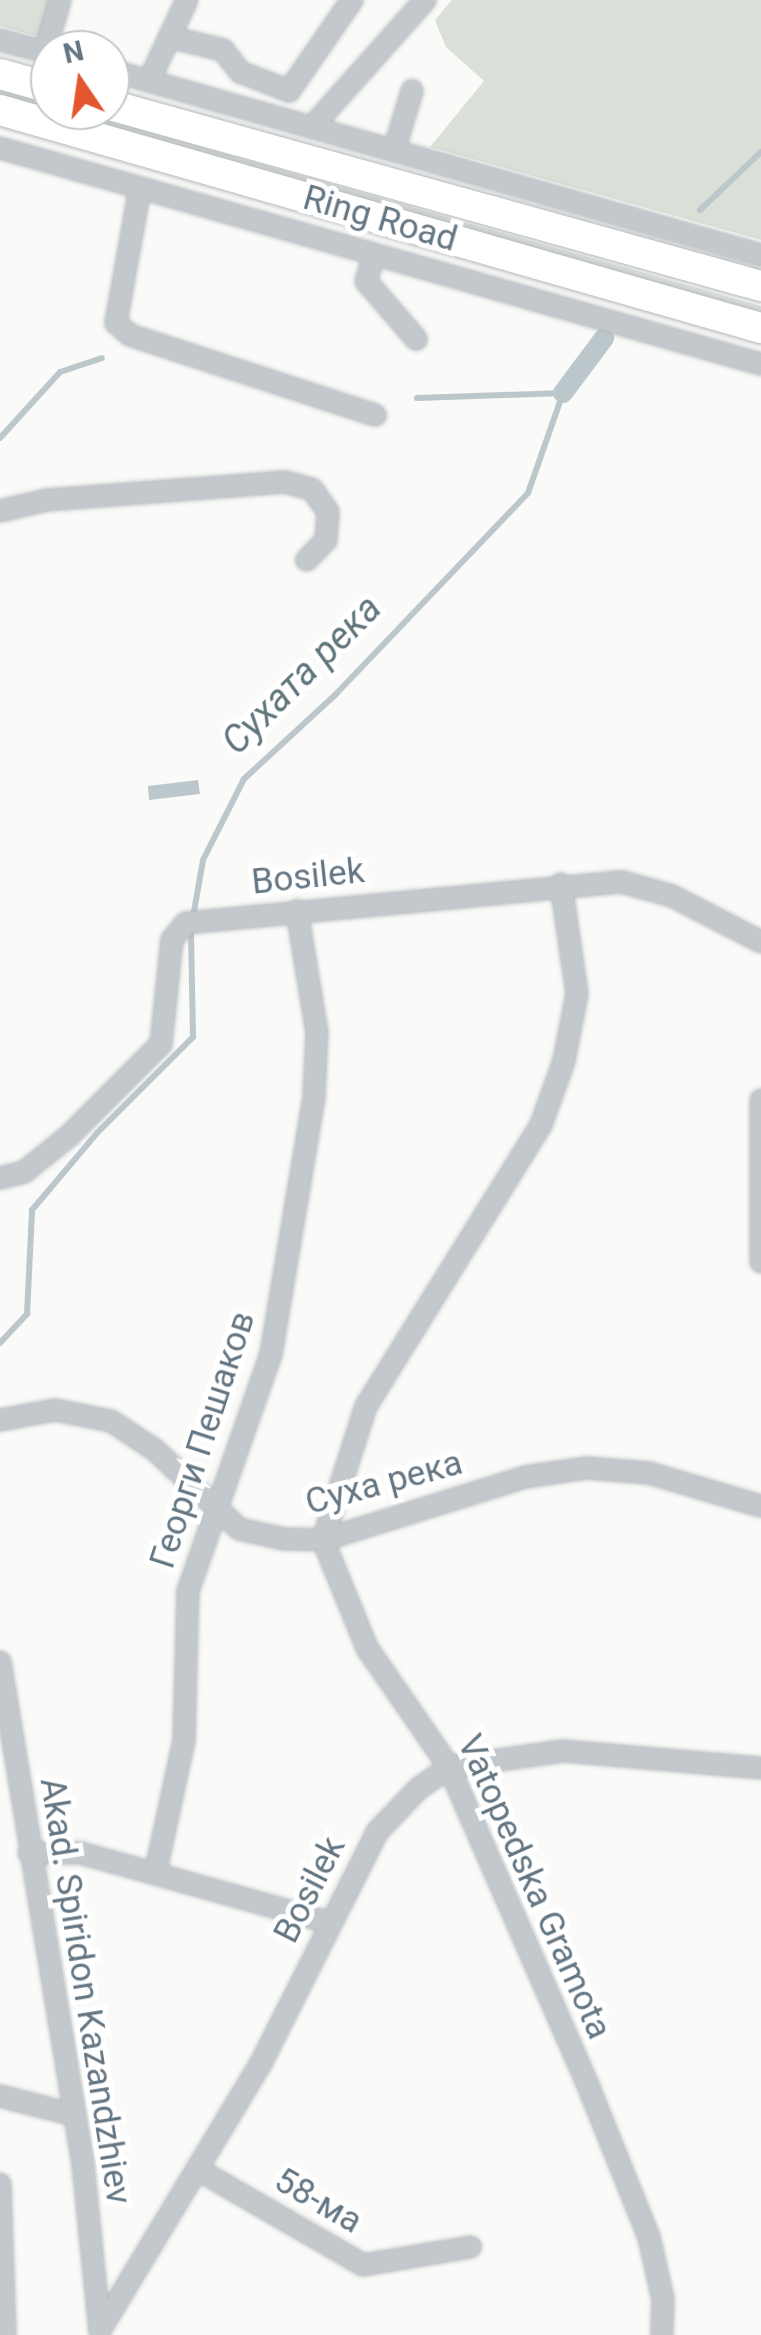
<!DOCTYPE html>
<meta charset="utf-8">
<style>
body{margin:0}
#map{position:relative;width:761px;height:2335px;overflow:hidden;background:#fafaf8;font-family:Roboto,sans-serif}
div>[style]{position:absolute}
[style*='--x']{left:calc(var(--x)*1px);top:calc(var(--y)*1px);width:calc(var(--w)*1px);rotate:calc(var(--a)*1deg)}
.green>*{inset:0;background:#dadfd7}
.water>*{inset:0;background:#bbc7cb}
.stream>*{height:6px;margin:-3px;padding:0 3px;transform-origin:3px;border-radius:3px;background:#bbc7cb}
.canal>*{height:20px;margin:-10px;padding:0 10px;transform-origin:10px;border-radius:10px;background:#bbc7cb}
.roads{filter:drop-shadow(0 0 2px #b4b9bd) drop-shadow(0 0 2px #b4b9bd)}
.minor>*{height:20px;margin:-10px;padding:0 10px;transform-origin:10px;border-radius:10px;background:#c3c8cc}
.highway>*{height:30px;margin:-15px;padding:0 15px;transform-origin:15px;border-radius:15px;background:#fff}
span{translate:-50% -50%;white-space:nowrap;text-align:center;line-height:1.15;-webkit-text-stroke:10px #fff;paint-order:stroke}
.street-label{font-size:35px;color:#657683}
.water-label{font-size:38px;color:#60757c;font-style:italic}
.north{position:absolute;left:30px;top:30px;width:100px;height:100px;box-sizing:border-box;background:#fff;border:2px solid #c1c8cd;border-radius:50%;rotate:347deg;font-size:28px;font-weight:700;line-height:40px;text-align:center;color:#657683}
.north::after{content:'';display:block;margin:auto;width:35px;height:45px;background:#e4572e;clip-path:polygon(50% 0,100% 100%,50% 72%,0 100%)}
</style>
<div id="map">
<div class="green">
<div style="clip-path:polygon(0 0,55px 0,45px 32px,36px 36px,0 26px)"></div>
<div style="clip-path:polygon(452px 0,761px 0,761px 240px,430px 147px,484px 81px,446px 47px,435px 20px)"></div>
<div style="clip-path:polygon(0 90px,50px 104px,50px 110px,71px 110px,761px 306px,761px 312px,0 96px)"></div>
</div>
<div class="water">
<div style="clip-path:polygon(198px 780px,200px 794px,149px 800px,148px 786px)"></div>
</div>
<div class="stream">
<div style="--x:700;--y:210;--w:84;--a:-43.6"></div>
<div style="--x:0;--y:438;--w:89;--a:-47.7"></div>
<div style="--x:60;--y:372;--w:44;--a:-18.4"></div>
<div style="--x:193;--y:917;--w:58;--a:-80"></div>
<div style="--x:203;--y:860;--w:91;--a:-63.2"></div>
<div style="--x:244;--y:779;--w:125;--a:-42.7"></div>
<div style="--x:336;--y:694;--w:278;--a:-46.3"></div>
<div style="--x:528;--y:493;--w:106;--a:-70.7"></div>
<div style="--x:563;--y:393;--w:146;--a:178"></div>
<div style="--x:0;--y:1343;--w:40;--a:-47"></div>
<div style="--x:27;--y:1314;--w:104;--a:-87.2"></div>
<div style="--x:32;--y:1210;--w:101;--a:-49.8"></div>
<div style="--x:97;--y:1133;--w:136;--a:-45"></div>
<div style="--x:193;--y:1037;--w:108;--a:-91.1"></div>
</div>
<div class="canal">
<div style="--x:563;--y:393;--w:69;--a:-53.3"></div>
</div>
<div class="roads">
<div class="minor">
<div style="--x:169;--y:37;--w:56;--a:13.5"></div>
<div style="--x:223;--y:50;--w:28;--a:52"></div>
<div style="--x:240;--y:72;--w:53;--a:21.2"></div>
<div style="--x:289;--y:91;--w:111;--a:-55.3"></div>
<div style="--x:0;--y:40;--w:52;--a:14.6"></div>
<div style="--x:45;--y:52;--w:54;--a:-73.9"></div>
<div style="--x:110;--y:70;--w:677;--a:15.86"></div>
<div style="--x:149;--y:81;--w:89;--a:-64.9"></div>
<div style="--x:312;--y:127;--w:170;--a:-48.3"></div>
<div style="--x:0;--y:148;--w:791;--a:15.85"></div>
<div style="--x:394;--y:151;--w:63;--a:-73.3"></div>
<div style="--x:140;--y:188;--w:137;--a:100.1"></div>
<div style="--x:116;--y:323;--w:18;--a:41"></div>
<div style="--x:130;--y:335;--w:258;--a:18.1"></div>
<div style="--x:374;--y:255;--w:27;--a:107"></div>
<div style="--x:366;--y:281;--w:77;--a:49.2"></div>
<div style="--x:0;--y:511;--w:48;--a:-13.2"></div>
<div style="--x:47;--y:500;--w:239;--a:-4.3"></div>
<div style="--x:285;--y:482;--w:28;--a:15"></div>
<div style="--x:312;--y:489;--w:28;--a:55"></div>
<div style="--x:328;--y:512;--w:28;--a:94"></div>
<div style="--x:326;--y:540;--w:28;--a:134"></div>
<div style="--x:561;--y:884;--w:111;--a:81.7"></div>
<div style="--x:577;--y:994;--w:68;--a:101"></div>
<div style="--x:564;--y:1061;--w:68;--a:109.8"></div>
<div style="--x:541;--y:1125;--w:331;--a:121.9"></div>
<div style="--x:366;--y:1406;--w:141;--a:107.8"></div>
<div style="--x:323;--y:1540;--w:117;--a:67.8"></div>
<div style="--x:367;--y:1648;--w:145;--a:55.4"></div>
<div style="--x:449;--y:1767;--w:350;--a:66.4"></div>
<div style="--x:589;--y:2088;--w:161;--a:68.1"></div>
<div style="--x:649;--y:2237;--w:64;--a:77.3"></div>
<div style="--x:663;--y:2299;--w:36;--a:92"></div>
<div style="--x:761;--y:1100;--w:162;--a:90"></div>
<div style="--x:0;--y:1178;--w:25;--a:-14"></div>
<div style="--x:24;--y:1172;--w:58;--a:-38.7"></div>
<div style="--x:69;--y:1136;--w:130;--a:-45"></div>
<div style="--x:161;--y:1044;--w:105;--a:-84"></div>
<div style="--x:172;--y:940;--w:22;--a:-51"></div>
<div style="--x:186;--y:923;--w:438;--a:-5.4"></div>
<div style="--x:622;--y:882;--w:52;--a:15.6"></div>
<div style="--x:672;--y:896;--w:100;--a:27.3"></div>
<div style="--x:0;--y:1420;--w:56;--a:-10.3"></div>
<div style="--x:55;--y:1410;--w:57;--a:11.1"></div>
<div style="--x:111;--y:1421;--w:53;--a:33.4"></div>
<div style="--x:155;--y:1450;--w:115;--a:43.2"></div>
<div style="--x:239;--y:1529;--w:46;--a:12.5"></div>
<div style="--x:284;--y:1539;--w:39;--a:1"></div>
<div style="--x:323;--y:1540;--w:212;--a:-17.3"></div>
<div style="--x:525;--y:1477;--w:63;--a:-8.3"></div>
<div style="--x:587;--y:1468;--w:62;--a:4.6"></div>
<div style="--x:649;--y:1473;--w:117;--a:16.4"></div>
<div style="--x:0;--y:1662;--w:509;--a:80.61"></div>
<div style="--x:83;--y:2164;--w:169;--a:84.2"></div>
<div style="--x:29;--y:1853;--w:52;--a:0"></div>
<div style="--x:81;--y:1853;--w:256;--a:15.6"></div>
<div style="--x:156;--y:1870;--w:133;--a:-77.8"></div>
<div style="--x:184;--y:1740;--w:149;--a:-88.5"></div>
<div style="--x:188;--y:1591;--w:251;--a:-70.7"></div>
<div style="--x:271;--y:1354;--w:262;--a:-80.5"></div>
<div style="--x:314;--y:1096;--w:63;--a:-87.3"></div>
<div style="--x:317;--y:1033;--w:124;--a:-99.3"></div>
<div style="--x:0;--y:2096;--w:72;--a:14.4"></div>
<div style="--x:197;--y:2169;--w:192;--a:30"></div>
<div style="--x:363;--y:2265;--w:109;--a:-9.5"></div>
<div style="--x:0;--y:2184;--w:151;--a:88.1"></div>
<div style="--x:100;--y:2330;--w:310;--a:-58.9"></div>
<div style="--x:260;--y:2065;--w:261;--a:-63.3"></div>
<div style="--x:377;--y:1832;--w:59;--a:-46.4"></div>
<div style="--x:418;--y:1789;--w:38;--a:-35"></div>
<div style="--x:449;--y:1767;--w:115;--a:-8"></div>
<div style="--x:563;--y:1751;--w:199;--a:4.9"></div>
</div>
<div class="highway">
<div style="--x:0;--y:74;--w:52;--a:15.6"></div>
<div style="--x:110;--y:105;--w:676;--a:15.54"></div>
<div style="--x:0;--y:110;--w:792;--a:15.99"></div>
</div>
</div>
<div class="street-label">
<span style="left:380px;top:219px;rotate:16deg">Ring Road</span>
<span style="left:308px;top:877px;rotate:-6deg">Bosilek</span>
<span style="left:203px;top:1440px;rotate:-72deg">Георги Пешаков</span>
<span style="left:384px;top:1483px;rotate:-15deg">Суха река</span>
<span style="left:534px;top:1887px;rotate:66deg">Vatopedska Gramota</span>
<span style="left:310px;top:1890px;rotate:-63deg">Bosilek</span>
<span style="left:85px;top:1991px;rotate:81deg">Akad. Spiridon Kazandzhiev</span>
<span style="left:318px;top:2201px;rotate:30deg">58-ма</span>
</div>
<div class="water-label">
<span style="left:302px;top:675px;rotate:-45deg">Сухата река</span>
</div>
<div class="north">N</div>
</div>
